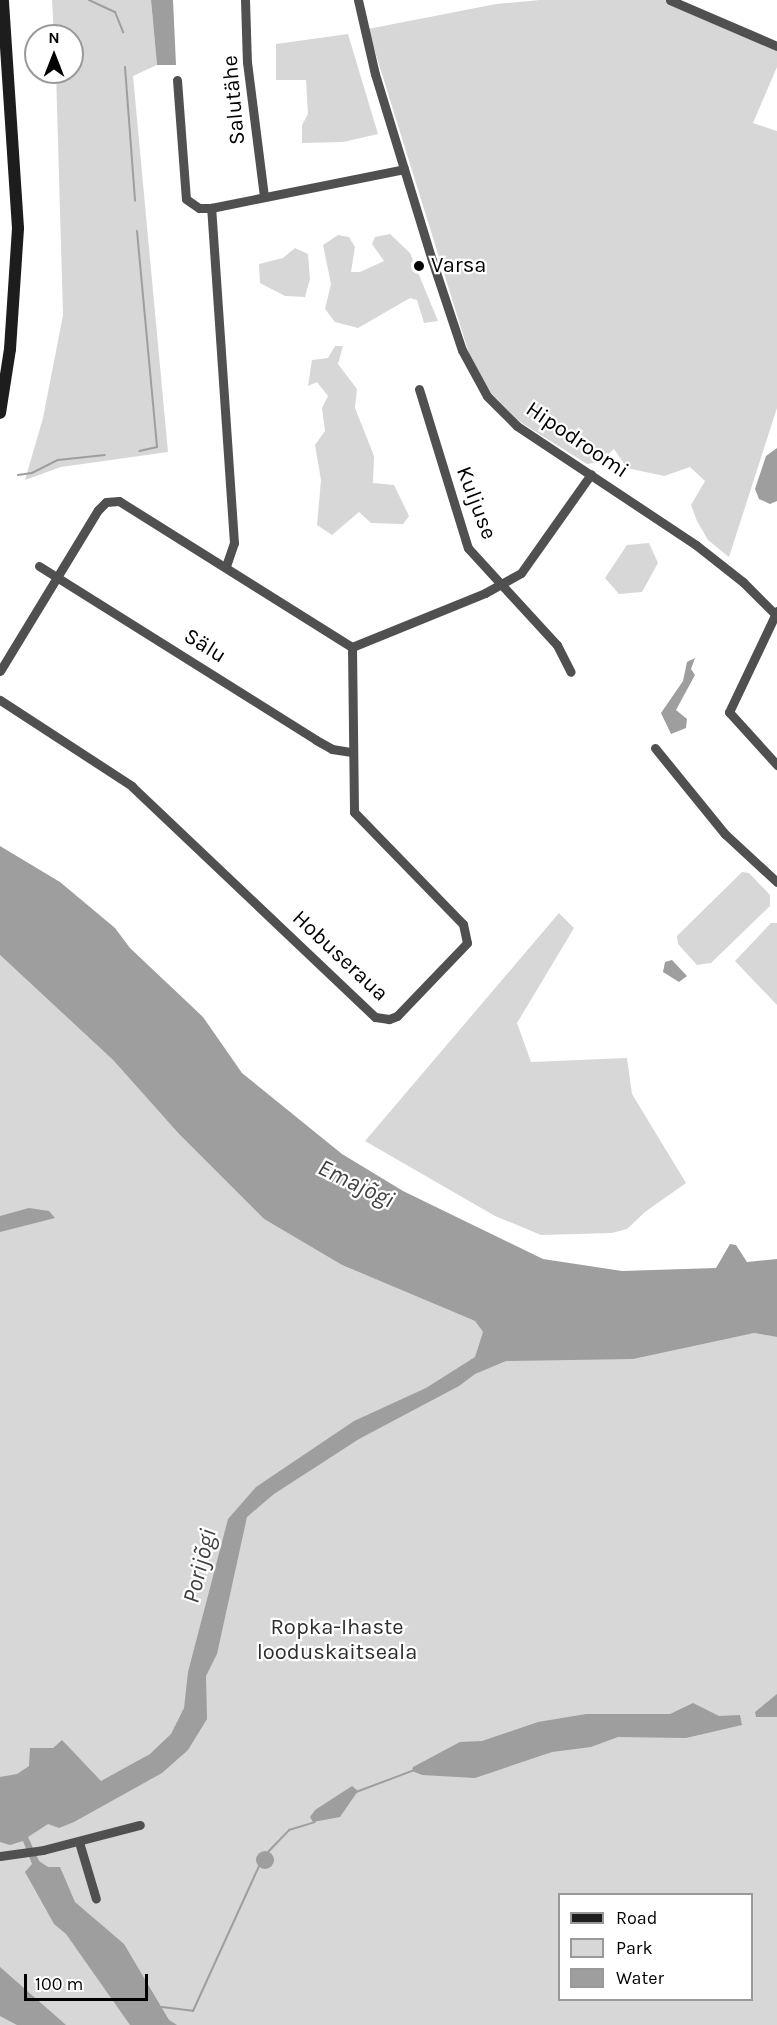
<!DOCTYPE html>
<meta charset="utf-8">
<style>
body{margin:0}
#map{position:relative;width:777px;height:2025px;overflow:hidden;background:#fff;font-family:Karla,sans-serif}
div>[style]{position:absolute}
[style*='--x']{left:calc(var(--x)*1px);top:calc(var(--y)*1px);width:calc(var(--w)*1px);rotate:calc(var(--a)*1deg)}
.green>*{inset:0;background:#d7d7d7}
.water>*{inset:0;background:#9e9e9e}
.round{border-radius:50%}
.stream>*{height:2px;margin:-1px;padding:0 1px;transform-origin:1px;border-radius:1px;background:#9e9e9e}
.street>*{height:9px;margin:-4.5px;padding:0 4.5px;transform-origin:4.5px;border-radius:4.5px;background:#505050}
.secondary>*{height:12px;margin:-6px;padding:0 6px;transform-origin:6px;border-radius:6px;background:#1d1d1d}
.dots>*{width:16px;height:16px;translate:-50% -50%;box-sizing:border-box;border:3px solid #fff;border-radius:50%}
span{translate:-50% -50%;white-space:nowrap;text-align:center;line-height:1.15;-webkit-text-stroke:4.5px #fff;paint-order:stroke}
.street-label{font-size:22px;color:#000}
.poi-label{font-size:22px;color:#000}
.left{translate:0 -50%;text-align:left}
.park-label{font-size:22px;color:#2e2e2e}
.water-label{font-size:24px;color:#3f3f3f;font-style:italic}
.legend{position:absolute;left:558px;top:1893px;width:195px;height:108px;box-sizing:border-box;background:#fff;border:2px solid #999;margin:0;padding:8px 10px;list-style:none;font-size:18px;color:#000}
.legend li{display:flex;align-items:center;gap:12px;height:30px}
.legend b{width:30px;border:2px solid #999}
.north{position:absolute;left:24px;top:24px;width:60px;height:60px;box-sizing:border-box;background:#fff;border:2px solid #999;border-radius:50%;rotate:0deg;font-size:16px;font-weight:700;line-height:24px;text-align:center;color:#000}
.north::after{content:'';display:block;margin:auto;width:21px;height:27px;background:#000;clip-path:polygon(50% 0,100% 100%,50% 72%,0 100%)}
.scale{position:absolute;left:24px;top:1974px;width:124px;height:27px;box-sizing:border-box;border:3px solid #000;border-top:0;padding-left:8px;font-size:18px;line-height:21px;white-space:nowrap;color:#000;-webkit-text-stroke:4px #fff;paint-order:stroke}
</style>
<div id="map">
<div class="green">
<div style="clip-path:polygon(52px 0,151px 0,157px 65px,133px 76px,168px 452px,61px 467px,25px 480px,43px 418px,63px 315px,56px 72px,72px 72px,72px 36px,54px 36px)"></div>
<div style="clip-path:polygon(540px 0,668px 0,777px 46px,777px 67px,753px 123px,777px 131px,777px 408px,729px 557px,708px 540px,697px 521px,691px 505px,705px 481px,690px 467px,664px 476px,627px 468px,614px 449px,600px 462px,587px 464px,517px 420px,490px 392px,471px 360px,368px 29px,496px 4px)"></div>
<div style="clip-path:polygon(348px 34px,378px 134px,343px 142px,302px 143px,302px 125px,308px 114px,306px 80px,276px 80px,276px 44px)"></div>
<div style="clip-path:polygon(390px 234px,410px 253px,438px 321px,424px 323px,417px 300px,410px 298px,358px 328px,335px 322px,325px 309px,331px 284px,323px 245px,338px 235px,349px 237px,355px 247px,351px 272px,360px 272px,384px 261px,372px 244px,375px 237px)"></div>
<div style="clip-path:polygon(295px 248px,308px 254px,310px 279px,305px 297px,285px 296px,260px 283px,259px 264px,283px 258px)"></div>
<div style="clip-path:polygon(335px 346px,343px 346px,338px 364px,357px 389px,355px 408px,374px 456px,373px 483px,394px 485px,409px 516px,403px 524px,371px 523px,359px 512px,332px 535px,317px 525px,321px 480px,315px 445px,325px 431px,322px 408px,328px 396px,317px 382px,308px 386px,312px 360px,328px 358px)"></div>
<div style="clip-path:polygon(649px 543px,658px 563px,642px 592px,619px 594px,605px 578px,627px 545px)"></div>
<div style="clip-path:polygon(742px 872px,749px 873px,770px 895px,770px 906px,711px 963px,697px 965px,678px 944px,677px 936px)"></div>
<div style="clip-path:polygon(559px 913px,574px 928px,517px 1023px,531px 1062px,627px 1058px,632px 1094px,686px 1183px,645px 1212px,627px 1229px,612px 1233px,541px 1235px,495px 1216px,365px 1141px)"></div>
<div style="clip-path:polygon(771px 923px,777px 923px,777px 1005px,735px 961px)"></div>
<div style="clip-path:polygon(evenodd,0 955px,113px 1060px,179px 1134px,264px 1219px,342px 1265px,475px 1321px,483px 1332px,701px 1342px,754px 1333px,777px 1337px,777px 2025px,0 2025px,0 955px,560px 1894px,752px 1894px,752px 2000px,560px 2000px,560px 1894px)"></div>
</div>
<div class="water">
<div style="clip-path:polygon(151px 0,173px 0,176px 65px,157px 65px)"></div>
<div style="clip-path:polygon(777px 448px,777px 501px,770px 504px,759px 499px,755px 489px,766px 456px)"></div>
<div style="clip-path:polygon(695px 658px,691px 669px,695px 675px,676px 710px,687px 719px,686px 728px,671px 734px,661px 713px,683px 681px,687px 662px)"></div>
<div style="clip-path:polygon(0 846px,60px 882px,115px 928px,130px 948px,203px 1017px,242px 1073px,342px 1154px,403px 1191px,543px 1259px,622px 1271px,716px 1268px,730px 1244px,736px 1245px,747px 1262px,777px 1259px,777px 1337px,754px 1333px,633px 1359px,506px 1361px,475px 1374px,459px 1386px,359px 1439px,274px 1494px,247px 1517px,217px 1654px,206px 1676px,207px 1719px,188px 1750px,162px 1773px,74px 1822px,59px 1828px,48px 1824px,28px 1837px,39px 1861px,48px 1867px,60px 1867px,75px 1902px,124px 1944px,169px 2020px,177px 2025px,130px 2025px,66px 1934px,54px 1924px,25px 1872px,32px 1864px,23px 1841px,10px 1845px,0 1842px,0 1777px,17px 1774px,29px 1766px,30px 1748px,53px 1748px,62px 1740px,101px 1781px,150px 1754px,171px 1734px,184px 1708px,188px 1672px,228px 1519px,256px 1487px,354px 1421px,426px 1388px,475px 1357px,483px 1332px,475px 1321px,342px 1265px,264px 1219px,179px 1134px,113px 1060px,0 955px)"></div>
<div style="clip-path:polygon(672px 960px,687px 976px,679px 982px,663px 972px,665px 962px)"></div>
<div style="clip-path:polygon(29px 1208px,49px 1211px,55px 1218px,0 1232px,0 1216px)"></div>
<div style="clip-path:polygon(777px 1694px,777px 1717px,756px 1717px,755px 1712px)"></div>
<div style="clip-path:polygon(693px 1703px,719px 1716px,740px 1715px,742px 1725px,686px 1738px,618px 1737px,591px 1747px,552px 1752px,475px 1778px,422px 1775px,412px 1771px,413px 1767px,460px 1742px,482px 1741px,538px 1722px,586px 1714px,670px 1714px)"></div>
<div style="clip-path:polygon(352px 1786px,358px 1791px,340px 1817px,313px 1822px,310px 1817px,315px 1810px)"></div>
<div class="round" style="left:256px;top:1851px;width:18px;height:18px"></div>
<div style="clip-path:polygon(0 1967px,66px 2025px,17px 2025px,0 2016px)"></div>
</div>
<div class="stream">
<div style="--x:89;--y:0;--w:29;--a:25"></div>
<div style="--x:115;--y:12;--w:22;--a:68"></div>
<div style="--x:125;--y:67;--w:134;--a:85.7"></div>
<div style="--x:137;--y:231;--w:217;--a:84.7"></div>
<div style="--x:157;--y:447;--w:18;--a:167"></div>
<div style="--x:18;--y:475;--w:14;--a:-8"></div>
<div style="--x:32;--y:473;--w:29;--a:-27"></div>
<div style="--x:58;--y:460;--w:47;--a:-6.1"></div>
<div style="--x:356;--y:1792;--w:60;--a:-20.6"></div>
<div style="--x:268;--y:1852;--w:30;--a:-46"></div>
<div style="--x:289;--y:1830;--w:27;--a:-17"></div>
<div style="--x:162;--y:2007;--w:31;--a:7"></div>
<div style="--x:193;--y:2011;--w:162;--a:-65.5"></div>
</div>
<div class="street">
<div style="--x:245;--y:0;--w:62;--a:88.2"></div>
<div style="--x:247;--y:62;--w:136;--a:82.8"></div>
<div style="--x:358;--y:0;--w:76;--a:77.1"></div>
<div style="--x:375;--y:74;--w:195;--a:73"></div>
<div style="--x:432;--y:260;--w:95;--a:71.6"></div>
<div style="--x:462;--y:350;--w:52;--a:61.5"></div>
<div style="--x:487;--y:396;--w:42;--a:45"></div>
<div style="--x:517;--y:426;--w:215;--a:33.6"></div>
<div style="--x:696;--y:545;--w:60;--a:38.2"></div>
<div style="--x:743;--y:582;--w:48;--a:45"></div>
<div style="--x:670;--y:0;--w:116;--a:23.3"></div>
<div style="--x:177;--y:80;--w:119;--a:85.7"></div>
<div style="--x:186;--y:199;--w:16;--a:35"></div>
<div style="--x:199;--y:208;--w:12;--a:0"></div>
<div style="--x:419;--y:389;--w:166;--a:72.9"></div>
<div style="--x:468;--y:548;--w:132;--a:47.5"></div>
<div style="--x:557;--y:645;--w:30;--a:63"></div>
<div style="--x:39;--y:566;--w:327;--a:32.1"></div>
<div style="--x:316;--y:740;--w:18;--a:29"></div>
<div style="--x:332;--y:749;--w:20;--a:9"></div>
<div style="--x:226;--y:566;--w:24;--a:-71"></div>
<div style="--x:234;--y:543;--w:336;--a:-93.9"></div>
<div style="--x:211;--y:208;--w:197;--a:-11.4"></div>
<div style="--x:777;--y:611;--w:112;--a:115.4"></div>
<div style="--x:729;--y:712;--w:72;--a:47.8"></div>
<div style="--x:352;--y:647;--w:144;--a:-22.1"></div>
<div style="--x:485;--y:593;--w:41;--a:-29.1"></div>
<div style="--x:521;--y:573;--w:121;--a:-54.7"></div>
<div style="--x:0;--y:671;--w:188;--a:-58.7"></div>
<div style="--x:98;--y:510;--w:11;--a:-45"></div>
<div style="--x:106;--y:502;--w:13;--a:-4"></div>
<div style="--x:119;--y:501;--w:275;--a:32.1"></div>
<div style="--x:352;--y:647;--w:165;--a:89.3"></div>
<div style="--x:354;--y:812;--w:156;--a:45.8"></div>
<div style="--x:463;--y:924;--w:19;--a:78"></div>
<div style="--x:467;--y:943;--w:101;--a:133.8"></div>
<div style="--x:397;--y:1016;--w:9;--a:159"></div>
<div style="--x:389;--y:1019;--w:14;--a:-172"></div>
<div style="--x:375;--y:1017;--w:335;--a:-136.5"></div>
<div style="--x:132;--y:786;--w:158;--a:-146.9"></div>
<div style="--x:655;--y:748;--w:111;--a:50.9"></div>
<div style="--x:725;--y:834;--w:71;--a:42.7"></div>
<div style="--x:79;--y:1842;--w:59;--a:73.4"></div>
<div style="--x:0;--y:1856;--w:43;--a:-7.9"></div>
<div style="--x:43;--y:1850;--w:100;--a:-14.5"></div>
</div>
<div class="secondary">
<div style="--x:0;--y:413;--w:65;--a:-81.1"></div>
<div style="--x:10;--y:349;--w:121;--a:-86.2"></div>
<div style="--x:18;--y:228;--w:228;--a:-93.8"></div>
</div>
<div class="dots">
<div style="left:419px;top:266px;background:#000"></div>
</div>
<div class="street-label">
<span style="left:234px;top:100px;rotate:-95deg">Salutähe</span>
<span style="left:577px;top:440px;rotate:34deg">Hipodroomi</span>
<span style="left:476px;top:503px;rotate:69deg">Kuljuse</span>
<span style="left:205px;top:646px;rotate:32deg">Sälu</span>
<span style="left:340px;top:956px;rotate:43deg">Hobuseraua</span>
</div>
<div class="poi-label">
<span class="left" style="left:431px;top:266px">Varsa</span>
</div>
<div class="park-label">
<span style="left:337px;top:1640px">Ropka-Ihaste<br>looduskaitseala</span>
</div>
<div class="water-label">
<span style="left:356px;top:1184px;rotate:26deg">Emajõgi</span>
<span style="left:200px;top:1566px;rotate:-76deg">Porijõgi</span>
</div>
<ul class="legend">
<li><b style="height:8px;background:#1d1d1d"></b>Road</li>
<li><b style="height:16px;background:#d7d7d7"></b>Park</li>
<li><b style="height:16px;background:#9e9e9e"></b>Water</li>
</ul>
<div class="north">N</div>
<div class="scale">100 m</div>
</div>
